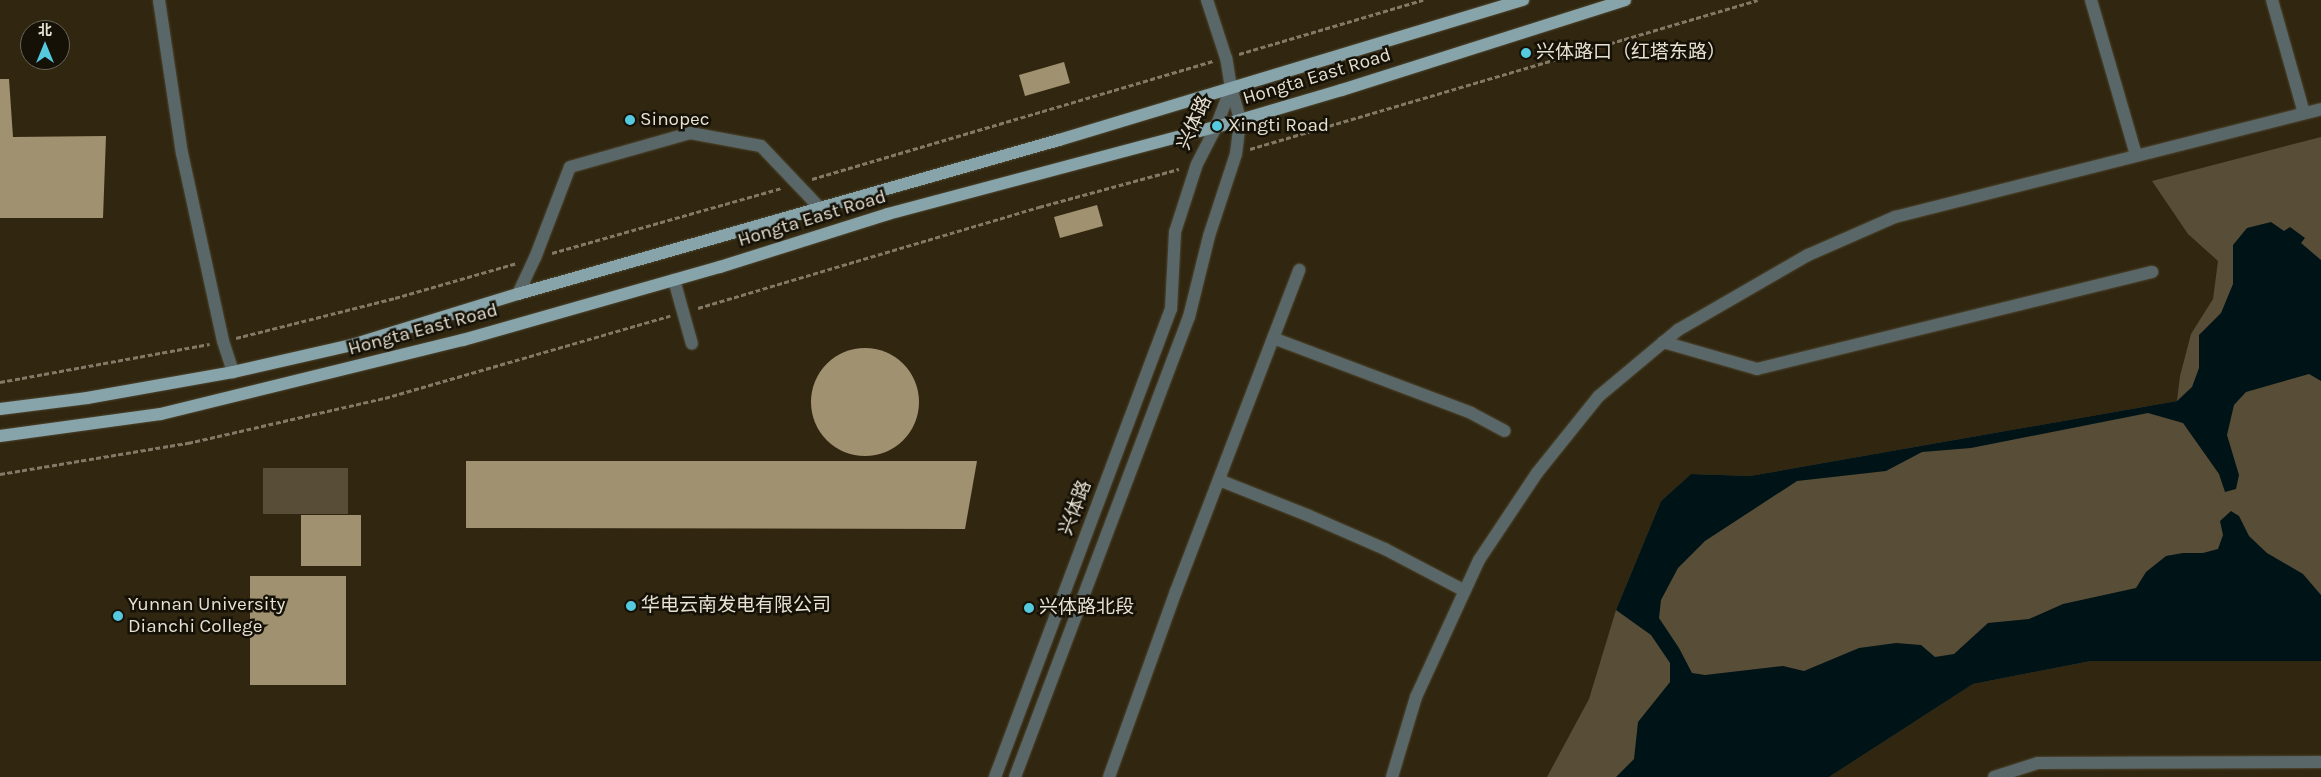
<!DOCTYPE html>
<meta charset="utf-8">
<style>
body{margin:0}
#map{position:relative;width:2321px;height:777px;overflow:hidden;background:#312710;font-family:Karla,"Noto Sans SC",sans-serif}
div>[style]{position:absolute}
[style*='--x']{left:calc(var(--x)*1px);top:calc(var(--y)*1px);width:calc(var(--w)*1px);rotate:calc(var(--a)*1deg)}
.green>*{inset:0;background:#584e37}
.water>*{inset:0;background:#001317}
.building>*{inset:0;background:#a09170}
.round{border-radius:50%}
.path>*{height:3px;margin-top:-1.5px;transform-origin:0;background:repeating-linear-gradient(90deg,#827966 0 5px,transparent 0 7.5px)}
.roads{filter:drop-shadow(0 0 1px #4e452f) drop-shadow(0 0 1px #4e452f)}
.minor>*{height:12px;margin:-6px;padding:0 6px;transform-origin:6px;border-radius:6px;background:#596769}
.major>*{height:12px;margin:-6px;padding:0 6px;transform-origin:6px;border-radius:6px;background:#87a4aa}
.dots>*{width:14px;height:14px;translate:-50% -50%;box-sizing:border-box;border:2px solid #151107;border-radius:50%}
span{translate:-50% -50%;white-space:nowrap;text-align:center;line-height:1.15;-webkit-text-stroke:5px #151107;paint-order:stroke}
.poi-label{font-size:19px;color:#e7e1d3}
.left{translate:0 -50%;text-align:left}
.street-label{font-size:19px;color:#e7e1d3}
.north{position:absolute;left:20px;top:20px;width:50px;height:50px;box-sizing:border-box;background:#151107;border:1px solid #696459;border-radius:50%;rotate:0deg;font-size:14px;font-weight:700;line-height:20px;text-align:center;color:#e7e1d3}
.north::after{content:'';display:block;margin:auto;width:18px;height:22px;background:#55cadf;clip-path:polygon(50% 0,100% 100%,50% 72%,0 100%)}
</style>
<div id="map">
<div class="green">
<div style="clip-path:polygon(2321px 137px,2321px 661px,2091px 661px,1973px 684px,1829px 777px,1547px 777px,1589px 699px,1616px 610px,1661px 501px,1691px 474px,1750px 476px,2177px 401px,2180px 376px,2191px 334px,2213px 299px,2218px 261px,2188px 234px,2152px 181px)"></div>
<div style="clip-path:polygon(263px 468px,348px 468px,348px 514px,263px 514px)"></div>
</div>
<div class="water">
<div style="clip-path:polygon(2271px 222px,2284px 231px,2290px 227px,2305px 238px,2301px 243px,2321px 260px,2321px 381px,2309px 374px,2246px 392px,2234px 405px,2227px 435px,2239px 475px,2236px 489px,2225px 492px,2219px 474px,2183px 423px,2148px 413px,1971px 448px,1922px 452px,1886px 471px,1797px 481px,1705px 541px,1678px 568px,1661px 600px,1659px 618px,1679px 648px,1692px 673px,1705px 675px,1783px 666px,1804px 671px,1859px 648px,1896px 643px,1921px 645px,1935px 657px,1954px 654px,1988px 623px,2029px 619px,2063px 604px,2136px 588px,2146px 572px,2166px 556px,2183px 553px,2203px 553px,2218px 549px,2223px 535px,2220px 521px,2231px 511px,2239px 516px,2249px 536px,2267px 553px,2303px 574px,2321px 595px,2321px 661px,2091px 661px,1973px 684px,1829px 777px,1616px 777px,1634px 759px,1638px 722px,1670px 682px,1670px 663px,1651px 635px,1616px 610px,1661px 501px,1691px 474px,1750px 476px,2177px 401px,2192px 387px,2199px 368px,2199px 335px,2221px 313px,2233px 284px,2233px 245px,2247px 228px)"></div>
</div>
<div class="building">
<div style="clip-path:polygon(1064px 62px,1070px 83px,1025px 96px,1019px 75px)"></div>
<div style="clip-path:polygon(0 79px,9px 79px,13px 137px,106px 136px,103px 218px,0 218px)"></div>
<div style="clip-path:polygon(1097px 205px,1103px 226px,1060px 238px,1054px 217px)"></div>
<div class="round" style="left:811px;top:348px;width:108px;height:108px"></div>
<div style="clip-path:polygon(466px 461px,977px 461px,965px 529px,466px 528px)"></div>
<div style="clip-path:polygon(301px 515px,361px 515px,361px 566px,301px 566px)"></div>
<div style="clip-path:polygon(250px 576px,346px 576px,346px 685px,250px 685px)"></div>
</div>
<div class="path">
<div style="--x:1239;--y:54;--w:192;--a:-16.4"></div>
<div style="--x:1250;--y:149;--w:529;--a:-16.35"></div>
<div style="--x:812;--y:179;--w:418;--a:-16.4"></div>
<div style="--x:552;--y:253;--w:239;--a:-15.8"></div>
<div style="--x:698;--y:308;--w:356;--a:-16.5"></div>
<div style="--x:1039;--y:207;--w:145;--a:-15.2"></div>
<div style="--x:236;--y:338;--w:164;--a:-14.1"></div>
<div style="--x:395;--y:298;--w:127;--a:-16"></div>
<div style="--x:0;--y:382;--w:213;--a:-10.3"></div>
<div style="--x:0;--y:474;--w:191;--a:-9.4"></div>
<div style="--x:188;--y:443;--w:202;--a:-12.9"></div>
<div style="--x:385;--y:398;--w:297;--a:-16.1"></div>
</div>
<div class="roads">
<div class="minor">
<div style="--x:159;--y:0;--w:155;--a:81.5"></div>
<div style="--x:182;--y:153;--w:192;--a:77.7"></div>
<div style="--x:223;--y:341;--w:33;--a:72"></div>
<div style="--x:2091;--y:0;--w:161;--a:73.8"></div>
<div style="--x:2272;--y:0;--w:117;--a:74.2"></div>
<div style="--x:674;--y:280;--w:66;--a:74.3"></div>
<div style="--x:518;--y:294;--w:40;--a:-65"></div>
<div style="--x:535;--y:258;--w:97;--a:-69"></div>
<div style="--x:570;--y:167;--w:125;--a:-15.8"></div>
<div style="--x:690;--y:133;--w:72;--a:10.4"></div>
<div style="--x:761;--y:146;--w:86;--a:46.4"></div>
<div style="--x:1273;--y:338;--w:212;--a:20.7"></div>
<div style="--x:1471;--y:413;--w:38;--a:28"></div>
<div style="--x:1663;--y:342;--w:98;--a:16"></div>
<div style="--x:1757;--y:369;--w:407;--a:-13.8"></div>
<div style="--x:1219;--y:480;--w:95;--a:21.7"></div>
<div style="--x:1307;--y:515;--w:85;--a:23.6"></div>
<div style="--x:1385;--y:549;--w:90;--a:27.7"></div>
<div style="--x:995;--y:777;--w:500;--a:-69.4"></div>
<div style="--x:1171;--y:309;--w:77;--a:-87"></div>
<div style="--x:1175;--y:232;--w:71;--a:-72.1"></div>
<div style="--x:1197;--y:164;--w:42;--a:-62.8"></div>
<div style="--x:1216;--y:127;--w:42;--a:-69"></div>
<div style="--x:1015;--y:777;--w:492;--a:-69.3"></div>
<div style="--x:1189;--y:317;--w:83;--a:-76.1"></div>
<div style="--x:1209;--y:236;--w:86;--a:-71.8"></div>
<div style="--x:1236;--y:154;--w:35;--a:-83"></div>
<div style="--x:1240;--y:119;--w:32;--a:-106"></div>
<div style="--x:1231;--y:88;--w:30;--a:-99"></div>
<div style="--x:1226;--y:58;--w:61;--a:-108.1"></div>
<div style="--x:1109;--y:777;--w:198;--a:-70.2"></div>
<div style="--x:1176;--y:591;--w:344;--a:-69"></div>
<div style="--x:1392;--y:777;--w:84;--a:-73.3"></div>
<div style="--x:1416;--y:697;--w:151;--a:-65.3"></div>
<div style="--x:1479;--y:560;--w:105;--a:-56.3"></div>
<div style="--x:1537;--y:473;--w:99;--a:-51.2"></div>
<div style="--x:1599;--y:396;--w:103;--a:-39.9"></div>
<div style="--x:1678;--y:330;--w:150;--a:-30"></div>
<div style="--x:1808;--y:255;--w:95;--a:-23.6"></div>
<div style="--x:1895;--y:217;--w:439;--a:-14.2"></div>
<div style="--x:1994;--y:777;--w:46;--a:-17.7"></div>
<div style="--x:2038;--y:763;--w:283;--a:-0.2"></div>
</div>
<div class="major">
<div style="--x:0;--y:409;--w:88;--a:-7.2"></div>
<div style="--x:87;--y:398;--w:148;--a:-10.1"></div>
<div style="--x:233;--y:372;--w:122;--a:-12.8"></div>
<div style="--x:352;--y:345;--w:174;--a:-17.1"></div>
<div style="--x:518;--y:294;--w:562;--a:-15.89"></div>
<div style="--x:1059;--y:140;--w:485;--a:-16.8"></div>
<div style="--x:0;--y:436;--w:162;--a:-7.8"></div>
<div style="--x:161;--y:414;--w:311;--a:-13.8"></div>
<div style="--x:463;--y:340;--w:267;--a:-15.9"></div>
<div style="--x:720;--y:267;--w:176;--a:-17.5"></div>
<div style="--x:888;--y:214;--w:339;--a:-14.9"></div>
<div style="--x:1216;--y:127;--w:131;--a:-16.4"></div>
<div style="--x:1342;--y:90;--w:297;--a:-17.6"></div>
</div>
</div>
<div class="dots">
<div style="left:1526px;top:53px;background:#55cadf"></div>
<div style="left:630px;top:120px;background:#55cadf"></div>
<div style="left:1217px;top:126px;background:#55cadf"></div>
<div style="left:631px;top:606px;background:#55cadf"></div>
<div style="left:1029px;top:608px;background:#55cadf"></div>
<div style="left:118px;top:616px;background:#55cadf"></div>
</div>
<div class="poi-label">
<span class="left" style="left:1536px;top:53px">兴体路口（红塔东路）</span>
<span class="left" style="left:640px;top:120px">Sinopec</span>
<span class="left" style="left:1228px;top:126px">Xingti Road</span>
<span class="left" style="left:128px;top:616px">Yunnan University<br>Dianchi College</span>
<span class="left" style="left:641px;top:606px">华电云南发电有限公司</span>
<span class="left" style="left:1039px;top:608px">兴体路北段</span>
</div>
<div class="street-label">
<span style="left:1317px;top:77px;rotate:-17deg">Hongta East Road</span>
<span style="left:1195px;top:123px;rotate:-66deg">兴体路</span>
<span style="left:812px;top:219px;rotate:-17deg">Hongta East Road</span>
<span style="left:423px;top:330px;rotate:-15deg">Hongta East Road</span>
<span style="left:1076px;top:508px;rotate:-69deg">兴体路</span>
</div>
<div class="north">北</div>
</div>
